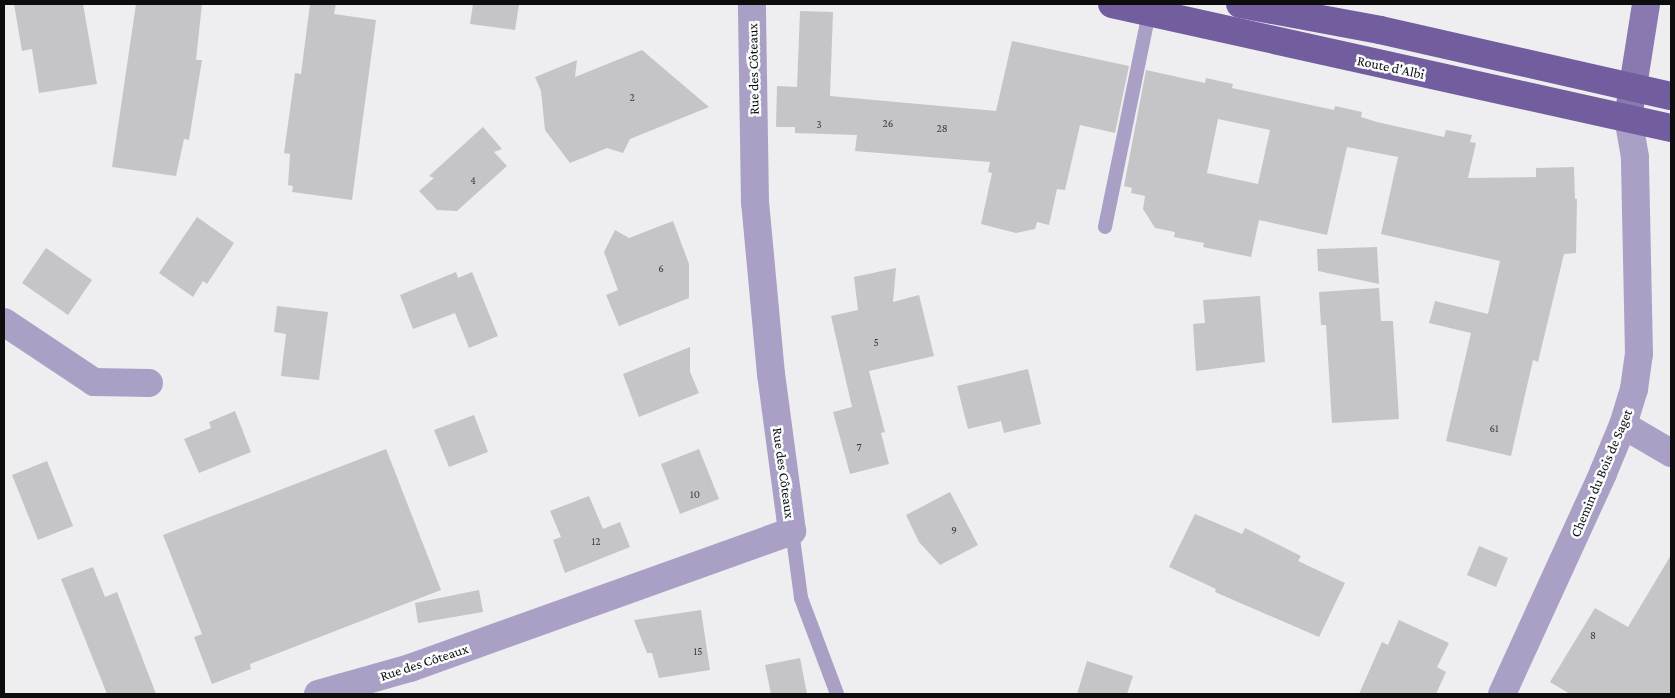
<!DOCTYPE html>
<meta charset="utf-8">
<style>
body{margin:0}
#map{position:relative;width:1675px;height:698px;overflow:hidden;background:#eeeef1;font-family:"Crimson Pro",serif}
div>[style]{position:absolute}
[style*='--x']{left:calc(var(--x)*1px);top:calc(var(--y)*1px);width:calc(var(--w)*1px);rotate:calc(var(--a)*1deg)}
.building>*{inset:0;background:#c5c5c8}
.lane>*{height:14px;margin:-7px;padding:0 7px;transform-origin:7px;border-radius:7px;background:#aaa0c5}
.street>*{height:28px;margin:-14px;padding:0 14px;transform-origin:14px;border-radius:14px;background:#aaa0c5}
.secondary>*{height:28px;margin:-14px;padding:0 14px;transform-origin:14px;border-radius:14px;background:#8979b0}
.primary>*{height:28px;margin:-14px;padding:0 14px;transform-origin:14px;border-radius:14px;background:#725d9f}
span{translate:-50% -50%;white-space:nowrap;text-align:center;line-height:1.15;-webkit-text-stroke:5px #fbfcfe;paint-order:stroke}
.number-label{font-size:11px;color:#3b3b3c}
.number-label span{-webkit-text-stroke-width:0}
.street-label{font-size:14px;color:#0d0d0e}
.frame{position:absolute;inset:0;border:5px solid #0d0d0e;pointer-events:none}
</style>
<div id="map">
<div class="building">
<div style="clip-path:polygon(14px 4px,83px 4px,97px 84px,39px 93px,32px 49px,22px 51px)"></div>
<div style="clip-path:polygon(136px 4px,202px 4px,196px 60px,202px 60px,189px 140px,184px 139px,176px 176px,112px 167px)"></div>
<div style="clip-path:polygon(310px 4px,336px 4px,334px 14px,376px 20px,352px 200px,292px 192px,293px 186px,288px 185px,290px 154px,284px 153px,295px 73px,301px 74px)"></div>
<div style="clip-path:polygon(473px 4px,519px 4px,515px 30px,470px 24px)"></div>
<div style="clip-path:polygon(800px 11px,833px 12px,830px 96px,996px 111px,1012px 41px,1129px 66px,1115px 133px,1080px 125px,1065px 190px,1057px 189px,1049px 225px,1037px 222px,1035px 229px,1016px 233px,981px 224px,992px 173px,988px 172px,990px 162px,855px 151px,857px 135px,795px 133px,795px 127px,776px 127px,777px 86px,797px 87px)"></div>
<div style="clip-path:polygon(642px 50px,709px 107px,630px 139px,623px 153px,607px 148px,570px 163px,545px 130px,541px 91px,535px 77px,577px 60px,575px 77px)"></div>
<div style="clip-path:polygon(evenodd,1146px 70px,1205px 83px,1206px 78px,1233px 84px,1232px 88px,1334px 110px,1335px 106px,1362px 112px,1361px 117px,1377px 122px,1444px 137px,1446px 130px,1472px 135px,1470px 142px,1476px 143px,1468px 178px,1536px 177px,1536px 168px,1574px 167px,1575px 199px,1577px 199px,1576px 253px,1564px 254px,1538px 362px,1533px 360px,1511px 456px,1446px 441px,1471px 333px,1429px 323px,1435px 301px,1488px 314px,1500px 261px,1381px 234px,1398px 157px,1347px 147px,1327px 235px,1259px 220px,1251px 257px,1203px 247px,1204px 243px,1174px 237px,1175px 232px,1155px 228px,1143px 209px,1145px 196px,1131px 193px,1132px 188px,1124px 186px,1146px 70px,1218px 119px,1270px 130px,1258px 184px,1207px 173px,1218px 119px)"></div>
<div style="clip-path:polygon(483px 127px,502px 149px,494px 152px,507px 166px,457px 211px,437px 210px,419px 191px,434px 178px,429px 176px)"></div>
<div style="clip-path:polygon(197px 217px,234px 243px,207px 284px,203px 281px,193px 297px,159px 273px)"></div>
<div style="clip-path:polygon(673px 221px,689px 264px,689px 298px,619px 326px,606px 295px,618px 290px,604px 252px,615px 230px,629px 238px)"></div>
<div style="clip-path:polygon(1377px 247px,1379px 284px,1318px 271px,1317px 249px)"></div>
<div style="clip-path:polygon(46px 248px,92px 280px,68px 315px,22px 283px)"></div>
<div style="clip-path:polygon(896px 268px,893px 302px,919px 295px,934px 356px,869px 371px,885px 432px,881px 433px,889px 464px,850px 474px,833px 412px,852px 407px,831px 316px,858px 310px,854px 277px)"></div>
<div style="clip-path:polygon(456px 272px,458px 278px,472px 272px,498px 336px,469px 348px,455px 313px,413px 329px,400px 295px)"></div>
<div style="clip-path:polygon(1379px 288px,1381px 321px,1393px 321px,1399px 419px,1332px 423px,1326px 325px,1321px 325px,1319px 292px)"></div>
<div style="clip-path:polygon(1260px 296px,1265px 362px,1196px 371px,1193px 324px,1205px 323px,1203px 300px)"></div>
<div style="clip-path:polygon(277px 306px,328px 312px,319px 380px,281px 376px,286px 334px,274px 332px)"></div>
<div style="clip-path:polygon(690px 347px,690px 372px,699px 393px,639px 417px,623px 374px)"></div>
<div style="clip-path:polygon(1028px 369px,1041px 424px,1004px 433px,1001px 421px,968px 429px,957px 386px)"></div>
<div style="clip-path:polygon(235px 411px,251px 452px,199px 473px,184px 439px,211px 428px,209px 422px)"></div>
<div style="clip-path:polygon(474px 415px,488px 452px,449px 467px,434px 430px)"></div>
<div style="clip-path:polygon(386px 449px,441px 590px,250px 664px,251px 669px,212px 684px,194px 637px,202px 634px,163px 535px)"></div>
<div style="clip-path:polygon(699px 449px,719px 499px,680px 514px,661px 464px)"></div>
<div style="clip-path:polygon(47px 461px,73px 526px,38px 540px,12px 475px)"></div>
<div style="clip-path:polygon(950px 492px,978px 545px,940px 565px,919px 542px,906px 515px)"></div>
<div style="clip-path:polygon(589px 496px,603px 529px,620px 522px,630px 547px,565px 573px,553px 540px,561px 537px,550px 511px)"></div>
<div style="clip-path:polygon(1195px 514px,1242px 534px,1245px 528px,1301px 556px,1298px 561px,1345px 583px,1319px 637px,1215px 592px,1216px 589px,1169px 567px)"></div>
<div style="clip-path:polygon(1479px 546px,1508px 558px,1496px 587px,1467px 575px)"></div>
<div style="clip-path:polygon(1671px 555px,1671px 694px,1570px 694px,1550px 682px,1595px 608px,1628px 627px)"></div>
<div style="clip-path:polygon(93px 567px,105px 597px,117px 592px,156px 694px,107px 694px,61px 579px)"></div>
<div style="clip-path:polygon(479px 590px,483px 612px,418px 623px,415px 603px)"></div>
<div style="clip-path:polygon(701px 610px,710px 670px,659px 678px,652px 653px,647px 653px,634px 620px)"></div>
<div style="clip-path:polygon(1399px 620px,1449px 643px,1437px 667px,1446px 672px,1436px 694px,1359px 694px,1382px 642px,1388px 645px)"></div>
<div style="clip-path:polygon(800px 658px,807px 694px,771px 694px,765px 665px)"></div>
<div style="clip-path:polygon(1087px 661px,1133px 676px,1127px 694px,1077px 694px)"></div>
</div>
<div class="lane">
<div style="--x:1105;--y:227;--w:225;--a:-78.4"></div>
<div style="--x:792;--y:531;--w:68;--a:82.3"></div>
<div style="--x:801;--y:598;--w:103;--a:69.4"></div>
</div>
<div class="street">
<div style="--x:4;--y:322;--w:108;--a:33.7"></div>
<div style="--x:94;--y:382;--w:55;--a:1"></div>
<div style="--x:1623;--y:425;--w:56;--a:30.3"></div>
<div style="--x:318;--y:694;--w:96;--a:-15.8"></div>
<div style="--x:410;--y:668;--w:406;--a:-19.7"></div>
<div style="--x:792;--y:531;--w:158;--a:-97.6"></div>
<div style="--x:771;--y:374;--w:172;--a:-95.3"></div>
<div style="--x:755;--y:203;--w:199;--a:-90.9"></div>
<div style="--x:1502;--y:694;--w:243;--a:-65.4"></div>
<div style="--x:1603;--y:473;--w:52;--a:-67.4"></div>
<div style="--x:1623;--y:425;--w:38;--a:-73"></div>
<div style="--x:1634;--y:389;--w:35;--a:-82"></div>
<div style="--x:1639;--y:354;--w:197;--a:-91.2"></div>
<div style="--x:1635;--y:157;--w:40;--a:-100"></div>
</div>
<div class="secondary">
<div style="--x:1628;--y:118;--w:115;--a:-81"></div>
</div>
<div class="primary">
<div style="--x:1112;--y:4;--w:573;--a:12.51"></div>
<div style="--x:1240;--y:4;--w:142;--a:10.5"></div>
<div style="--x:1380;--y:30;--w:298;--a:12.8"></div>
</div>
<div class="number-label">
<span style="left:632px;top:97px">2</span>
<span style="left:888px;top:123px">26</span>
<span style="left:819px;top:124px">3</span>
<span style="left:942px;top:128px">28</span>
<span style="left:473px;top:180px">4</span>
<span style="left:661px;top:268px">6</span>
<span style="left:876px;top:342px">5</span>
<span style="left:1494px;top:428px">61</span>
<span style="left:859px;top:447px">7</span>
<span style="left:695px;top:494px">10</span>
<span style="left:954px;top:530px">9</span>
<span style="left:596px;top:541px">12</span>
<span style="left:1593px;top:635px">8</span>
<span style="left:698px;top:651px">15</span>
</div>
<div class="street-label">
<span style="left:1391px;top:67px;rotate:12deg">Route d'Albi</span>
<span style="left:753px;top:69px;rotate:-91deg">Rue des Côteaux</span>
<span style="left:784px;top:473px;rotate:82deg">Rue des Côteaux</span>
<span style="left:1601px;top:473px;rotate:-67deg">Chemin du Bois de Saget</span>
<span style="left:424px;top:662px;rotate:-18deg">Rue des Côteaux</span>
</div>
<div class="frame"></div>
</div>
